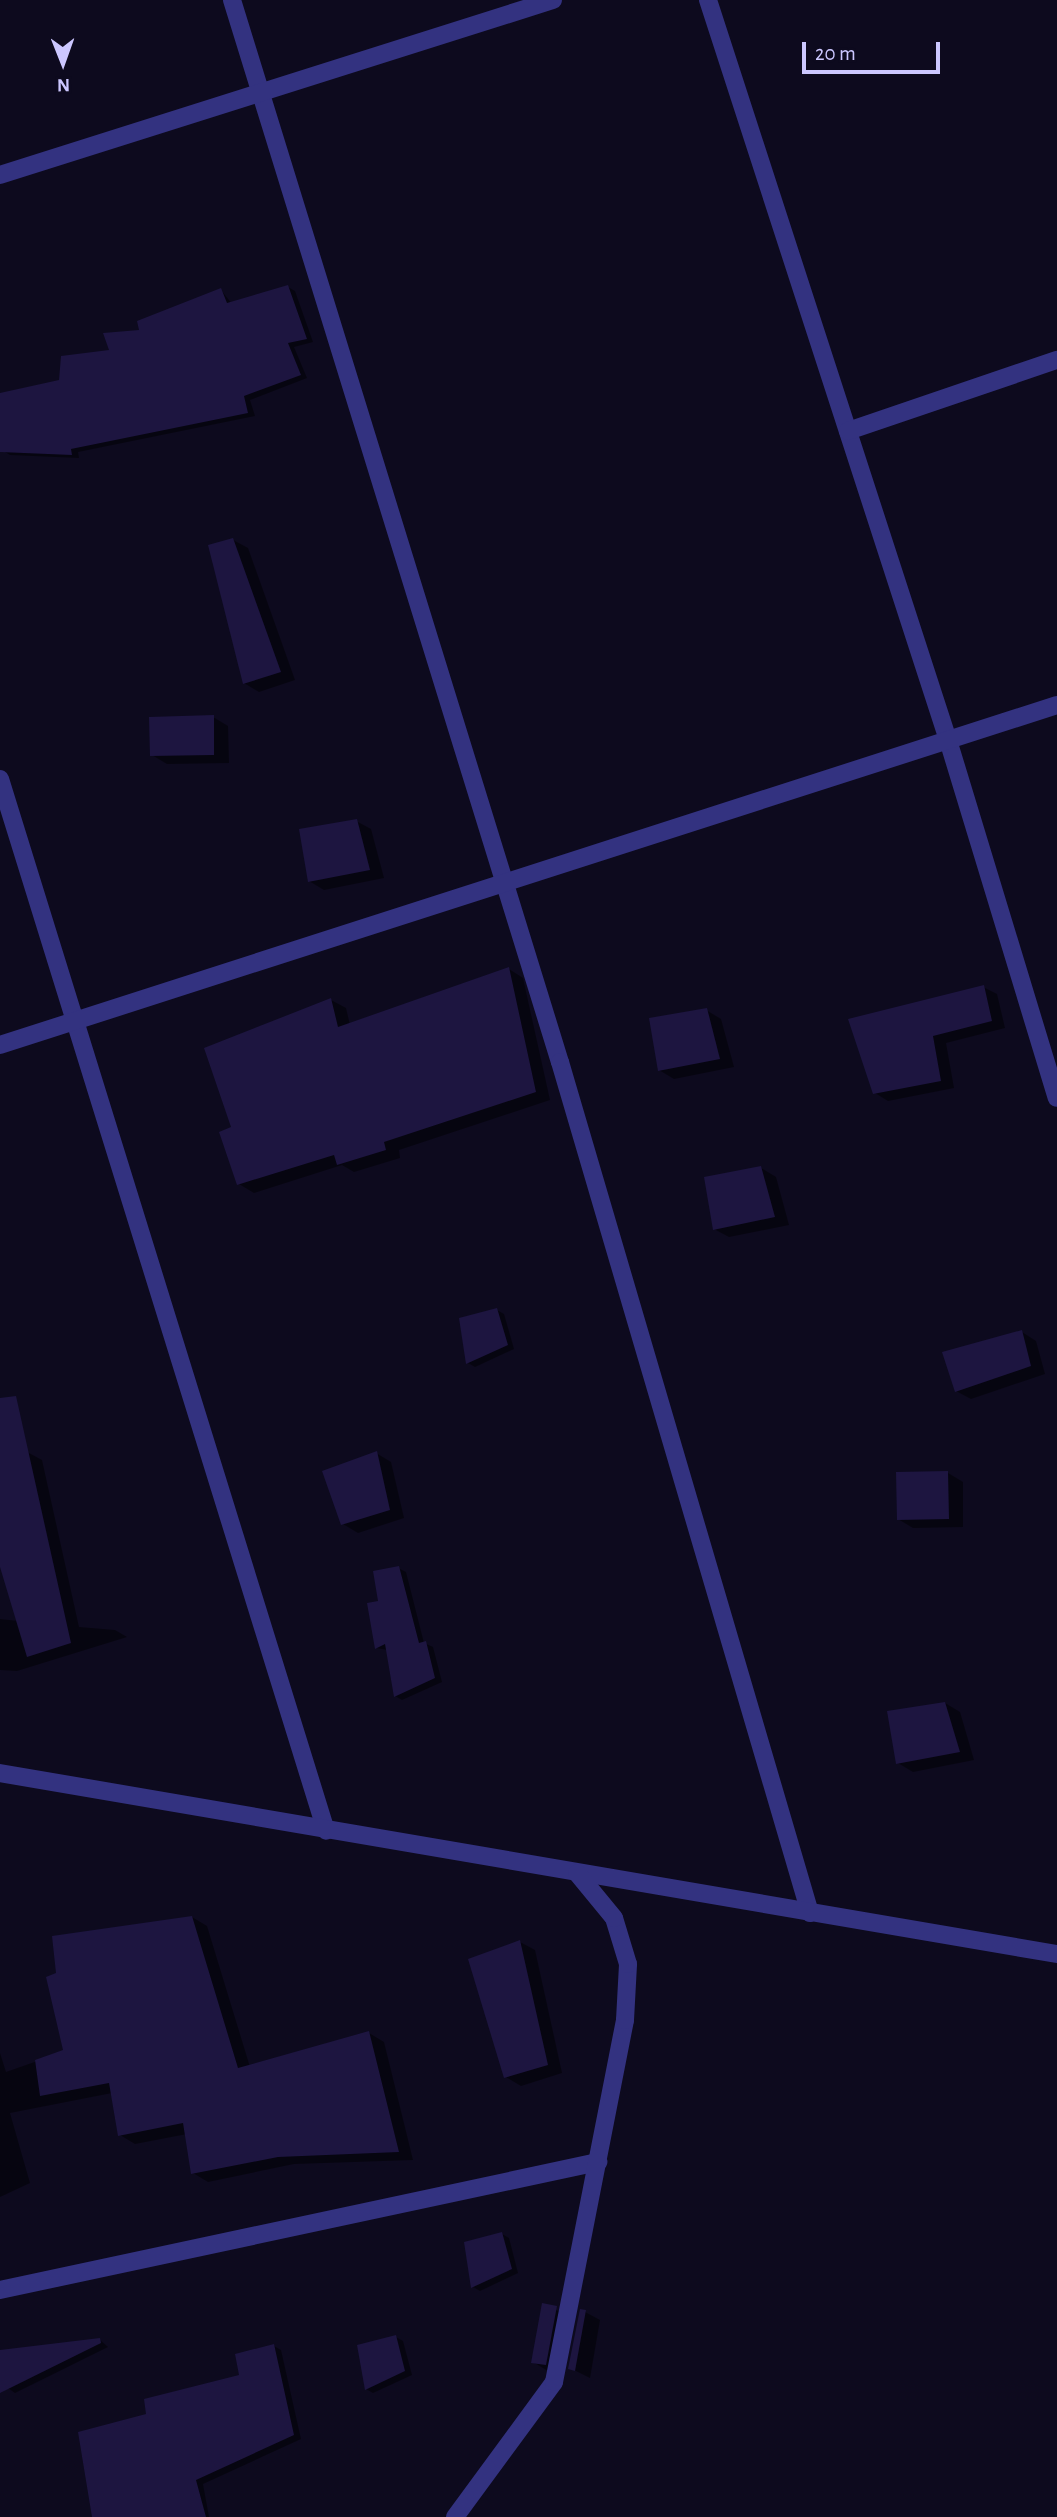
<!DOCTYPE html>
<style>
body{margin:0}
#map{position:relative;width:1057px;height:2517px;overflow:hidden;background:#0d0a1e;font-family:"Alegreya Sans",sans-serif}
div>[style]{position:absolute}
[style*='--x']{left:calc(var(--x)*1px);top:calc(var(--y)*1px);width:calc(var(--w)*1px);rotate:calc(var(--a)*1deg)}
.shadow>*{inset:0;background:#0007}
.building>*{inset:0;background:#1d1540}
.minor>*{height:18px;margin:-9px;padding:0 9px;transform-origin:9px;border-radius:9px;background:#333280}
span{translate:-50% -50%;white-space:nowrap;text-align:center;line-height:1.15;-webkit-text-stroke:7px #0d0a1e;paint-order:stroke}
.north{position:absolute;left:28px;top:28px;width:70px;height:70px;-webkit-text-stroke:5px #0d0a1e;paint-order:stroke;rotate:179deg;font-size:19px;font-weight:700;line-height:28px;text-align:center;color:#ccc7ff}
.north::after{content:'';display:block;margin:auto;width:24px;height:32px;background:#ccc7ff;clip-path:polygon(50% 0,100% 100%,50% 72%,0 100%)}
.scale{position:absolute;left:802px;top:42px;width:138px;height:32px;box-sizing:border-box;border:4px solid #ccc7ff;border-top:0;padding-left:9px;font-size:21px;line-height:24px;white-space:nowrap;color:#ccc7ff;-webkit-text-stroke:5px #0d0a1e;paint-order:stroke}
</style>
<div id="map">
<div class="shadow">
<div style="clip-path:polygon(288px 287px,295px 291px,313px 342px,294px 347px,307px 378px,250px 400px,255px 416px,78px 452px,79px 458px,10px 455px,2px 450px,0 395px,61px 381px,221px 290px,232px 304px)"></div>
<div style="clip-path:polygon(233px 540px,248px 548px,295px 680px,259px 692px,244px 683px)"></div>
<div style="clip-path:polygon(213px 717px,228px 726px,229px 763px,167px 764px,152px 755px)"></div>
<div style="clip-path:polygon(356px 821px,371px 829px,384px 878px,324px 890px,309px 881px)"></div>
<div style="clip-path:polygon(509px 969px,523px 978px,550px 1100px,399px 1150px,400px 1158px,354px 1172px,342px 1165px,254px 1193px,239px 1184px,234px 1128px,331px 1000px,346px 1008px,350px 1025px)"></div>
<div style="clip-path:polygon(983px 987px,997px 994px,1005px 1028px,946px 1043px,954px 1088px,888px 1101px,875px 1093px,850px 1020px)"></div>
<div style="clip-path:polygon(706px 1010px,721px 1019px,734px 1067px,674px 1079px,659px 1070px)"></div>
<div style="clip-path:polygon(761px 1168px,776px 1177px,789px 1225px,729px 1237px,714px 1229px)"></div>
<div style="clip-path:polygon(497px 1310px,504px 1314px,514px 1349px,475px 1367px,468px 1363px)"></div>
<div style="clip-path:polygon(1022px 1332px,1036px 1341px,1045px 1374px,971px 1399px,956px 1391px)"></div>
<div style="clip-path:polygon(27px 1452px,42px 1460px,79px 1627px,115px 1630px,127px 1637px,17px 1671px,0 1670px,0 1619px,18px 1621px,0 1561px,0 1462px)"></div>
<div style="clip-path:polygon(376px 1453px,391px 1462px,404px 1518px,358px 1533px,343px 1524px)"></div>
<div style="clip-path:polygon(948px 1473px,963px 1482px,963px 1527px,913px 1528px,898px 1519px)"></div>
<div style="clip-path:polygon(398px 1568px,406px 1572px,424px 1643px,433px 1647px,442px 1682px,402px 1700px,395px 1696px,388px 1650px,376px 1648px,380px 1602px)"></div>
<div style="clip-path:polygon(945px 1703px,960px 1712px,974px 1760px,913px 1772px,898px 1763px)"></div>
<div style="clip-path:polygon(192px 1917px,207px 1926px,250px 2067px,369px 2033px,384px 2042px,413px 2160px,294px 2164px,208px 2182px,193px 2173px,187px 2134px,135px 2144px,120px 2135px,112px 2093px,10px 2113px,30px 2183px,0 2197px,0 2053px,6px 2072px,66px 2051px)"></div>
<div style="clip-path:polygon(520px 1942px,535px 1950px,562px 2073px,521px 2086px,506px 2077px)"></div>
<div style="clip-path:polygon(502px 2234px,509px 2238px,518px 2273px,480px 2291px,473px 2287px)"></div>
<div style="clip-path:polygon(543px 2305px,572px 2316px,548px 2371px,533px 2362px)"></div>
<div style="clip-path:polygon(585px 2312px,600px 2320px,590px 2378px,570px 2368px)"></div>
<div style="clip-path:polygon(396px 2337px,403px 2341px,412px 2375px,373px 2393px,366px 2389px)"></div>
<div style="clip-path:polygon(99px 2339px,108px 2347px,15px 2393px,8px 2388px,0 2370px,0 2352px)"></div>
<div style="clip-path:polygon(274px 2346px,281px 2350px,301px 2439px,203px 2484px,209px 2517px,94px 2517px,148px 2416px,241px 2376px)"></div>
</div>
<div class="building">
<div style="clip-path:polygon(288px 285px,307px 339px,288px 343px,301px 375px,244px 396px,248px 413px,71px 449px,72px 455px,0 452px,0 393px,59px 380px,61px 356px,109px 350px,103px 333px,139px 330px,137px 321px,221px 288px,227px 303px)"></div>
<div style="clip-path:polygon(233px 538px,281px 672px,243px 684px,208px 545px)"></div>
<div style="clip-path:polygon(214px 715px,214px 755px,150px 756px,149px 717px)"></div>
<div style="clip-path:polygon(357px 819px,370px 870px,308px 882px,299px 829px)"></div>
<div style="clip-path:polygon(509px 967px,536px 1092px,384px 1142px,386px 1150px,337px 1165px,334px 1155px,237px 1185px,219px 1132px,231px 1127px,204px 1048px,331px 998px,338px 1027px)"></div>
<div style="clip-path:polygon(984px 985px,992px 1021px,933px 1036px,941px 1081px,873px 1094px,848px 1019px)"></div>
<div style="clip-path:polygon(707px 1008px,720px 1059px,658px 1071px,649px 1018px)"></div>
<div style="clip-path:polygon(761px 1166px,775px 1217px,713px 1230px,704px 1177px)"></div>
<div style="clip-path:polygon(497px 1308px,508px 1345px,466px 1364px,459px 1318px)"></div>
<div style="clip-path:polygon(1022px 1330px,1031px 1366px,955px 1392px,942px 1352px)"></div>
<div style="clip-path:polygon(16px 1396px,71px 1643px,27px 1657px,0 1567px,0 1398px)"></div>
<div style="clip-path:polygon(377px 1451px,390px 1510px,341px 1525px,322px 1471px)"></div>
<div style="clip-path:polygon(948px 1471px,949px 1519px,897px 1520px,896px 1472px)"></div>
<div style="clip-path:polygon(399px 1566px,419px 1643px,426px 1641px,435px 1678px,394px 1697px,385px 1644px,375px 1649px,367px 1603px,378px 1601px,373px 1571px)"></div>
<div style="clip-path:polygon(945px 1702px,960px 1752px,896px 1764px,887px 1711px)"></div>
<div style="clip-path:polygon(192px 1916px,238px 2068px,369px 2031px,399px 2152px,278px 2157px,191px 2174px,183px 2123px,118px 2136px,109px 2083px,40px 2096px,35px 2060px,63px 2050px,46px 1977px,56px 1973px,52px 1936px)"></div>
<div style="clip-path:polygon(520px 1940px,548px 2065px,504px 2078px,468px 1959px)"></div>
<div style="clip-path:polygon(502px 2232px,512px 2269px,471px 2288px,464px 2242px)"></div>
<div style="clip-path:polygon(542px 2303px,557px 2306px,546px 2365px,531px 2363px)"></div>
<div style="clip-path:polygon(580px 2309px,586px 2310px,575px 2371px,568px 2369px)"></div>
<div style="clip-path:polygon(396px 2335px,405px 2371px,365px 2390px,357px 2345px)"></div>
<div style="clip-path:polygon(100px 2338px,101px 2343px,0 2393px,0 2350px)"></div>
<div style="clip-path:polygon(274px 2344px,294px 2435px,196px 2480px,206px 2517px,92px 2517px,78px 2432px,146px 2414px,144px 2399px,239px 2375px,235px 2354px)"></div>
</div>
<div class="minor">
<div style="--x:232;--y:0;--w:1111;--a:72.84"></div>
<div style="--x:560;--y:1062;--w:887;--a:73.63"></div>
<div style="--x:708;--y:0;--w:778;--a:72.03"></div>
<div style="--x:948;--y:740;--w:374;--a:73.1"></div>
<div style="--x:0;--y:175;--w:580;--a:-17.56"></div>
<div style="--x:848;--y:431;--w:221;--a:-18.8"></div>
<div style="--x:0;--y:779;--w:1101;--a:72.78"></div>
<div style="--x:0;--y:1045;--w:1110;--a:-17.83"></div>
<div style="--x:0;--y:1773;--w:1072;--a:9.72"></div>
<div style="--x:0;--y:2290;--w:612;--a:-12.08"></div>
<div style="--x:455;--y:2517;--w:167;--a:-53.7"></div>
<div style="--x:554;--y:2382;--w:369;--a:-78.9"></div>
<div style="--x:625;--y:2020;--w:56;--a:-86.9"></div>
<div style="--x:628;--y:1964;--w:48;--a:-106.9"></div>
<div style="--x:614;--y:1918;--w:58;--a:-129.4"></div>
</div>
<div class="north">N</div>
<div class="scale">20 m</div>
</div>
